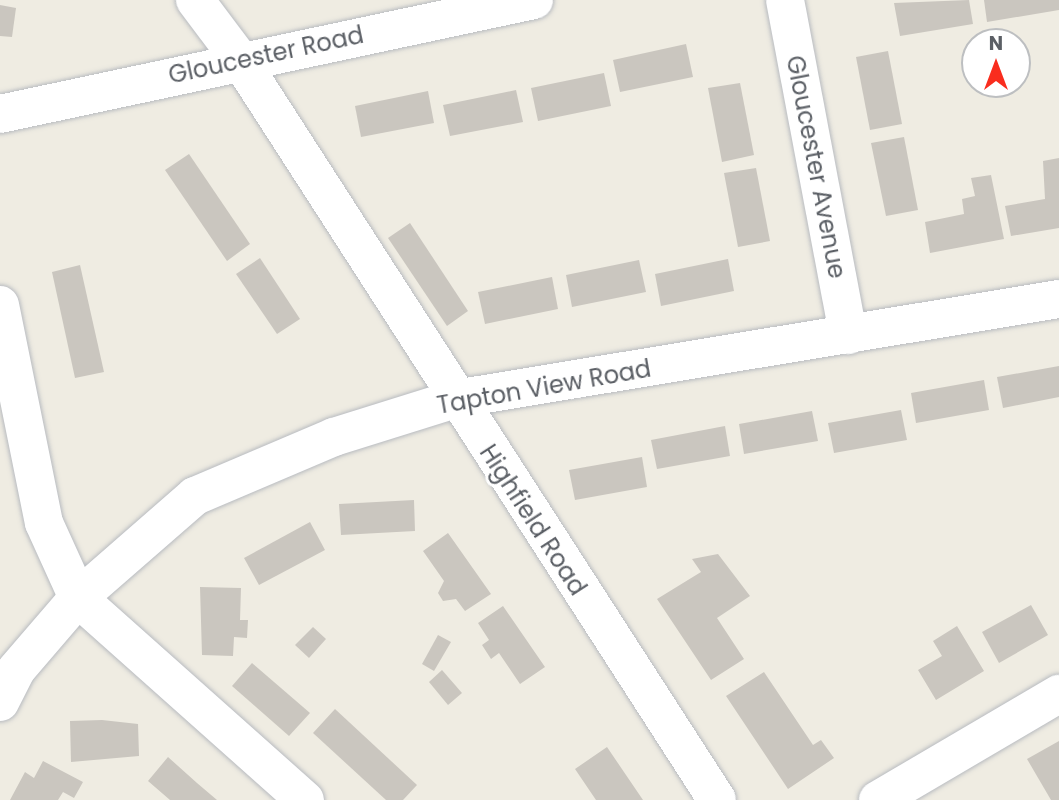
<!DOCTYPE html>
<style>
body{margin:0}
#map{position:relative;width:1059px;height:800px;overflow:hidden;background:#efece2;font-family:Poppins,sans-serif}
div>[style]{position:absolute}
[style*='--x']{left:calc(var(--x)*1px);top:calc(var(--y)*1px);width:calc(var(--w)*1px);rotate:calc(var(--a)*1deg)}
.building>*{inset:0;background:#cac6bf}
.roads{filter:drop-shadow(0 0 2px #b8bbc0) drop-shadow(0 0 2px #b8bbc0)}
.minor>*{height:38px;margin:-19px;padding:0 19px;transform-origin:19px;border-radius:19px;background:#fff}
span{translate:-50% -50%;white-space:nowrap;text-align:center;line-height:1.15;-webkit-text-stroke:6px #fff;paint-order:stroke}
.street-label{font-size:24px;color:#5b5f65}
.north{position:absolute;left:961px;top:28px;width:70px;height:70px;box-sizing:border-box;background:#fff;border:2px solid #bdbfc1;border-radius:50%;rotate:0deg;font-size:19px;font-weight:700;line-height:28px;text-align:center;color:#5b5f65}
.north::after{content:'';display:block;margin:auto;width:24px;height:32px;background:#f92d1e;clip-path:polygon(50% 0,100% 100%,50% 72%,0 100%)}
</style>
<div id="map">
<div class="building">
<div style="clip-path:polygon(969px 0,973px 24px,900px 36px,894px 3px)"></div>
<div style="clip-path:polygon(984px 0,1059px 0,1059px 10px,987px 22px)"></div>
<div style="clip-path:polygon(0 5px,16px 8px,12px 37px,0 36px)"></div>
<div style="clip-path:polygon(686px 44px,693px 77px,620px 92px,613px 60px)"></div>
<div style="clip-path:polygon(888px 51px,902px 124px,870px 130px,856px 57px)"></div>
<div style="clip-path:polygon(604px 73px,611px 106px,538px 121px,531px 88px)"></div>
<div style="clip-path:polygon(740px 83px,754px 155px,722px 162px,708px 88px)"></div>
<div style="clip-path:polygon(516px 90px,523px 122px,450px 136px,443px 105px)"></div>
<div style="clip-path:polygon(428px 91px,434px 123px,361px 137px,355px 106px)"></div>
<div style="clip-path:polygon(904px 137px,918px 210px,886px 216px,871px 143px)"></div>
<div style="clip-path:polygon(189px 154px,250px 244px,227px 261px,165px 170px)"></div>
<div style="clip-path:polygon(1059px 158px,1059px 228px,1011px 236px,1005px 206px,1045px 199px,1043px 161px)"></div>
<div style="clip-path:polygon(756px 168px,770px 241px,738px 247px,724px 173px)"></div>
<div style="clip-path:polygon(991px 175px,1004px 239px,930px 253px,925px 222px,964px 214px,962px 199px,975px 196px,971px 178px)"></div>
<div style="clip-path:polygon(410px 223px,468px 311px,447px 326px,388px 238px)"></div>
<div style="clip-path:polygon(260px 258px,300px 319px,277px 334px,236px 274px)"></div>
<div style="clip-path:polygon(728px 259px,734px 291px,661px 306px,655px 274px)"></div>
<div style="clip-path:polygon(639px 260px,646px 292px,572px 307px,566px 275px)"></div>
<div style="clip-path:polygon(80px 265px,104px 372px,75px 378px,52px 272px)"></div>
<div style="clip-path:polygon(552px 277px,558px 309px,485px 324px,478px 292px)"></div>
<div style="clip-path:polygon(1059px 366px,1059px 397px,1003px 408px,997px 377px)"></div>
<div style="clip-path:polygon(984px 380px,989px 410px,916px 423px,911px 393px)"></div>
<div style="clip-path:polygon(901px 410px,907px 440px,834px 453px,828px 423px)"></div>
<div style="clip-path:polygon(812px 411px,818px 441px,744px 454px,739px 424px)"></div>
<div style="clip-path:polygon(725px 426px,730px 456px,657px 469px,651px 440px)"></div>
<div style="clip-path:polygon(642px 457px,647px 487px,575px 500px,569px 470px)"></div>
<div style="clip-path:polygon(414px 500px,415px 531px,341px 535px,339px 504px)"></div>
<div style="clip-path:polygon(310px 522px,325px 550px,259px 585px,244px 558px)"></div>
<div style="clip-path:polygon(448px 533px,491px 594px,465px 611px,456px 599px,443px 601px,438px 593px,444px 581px,423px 551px)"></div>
<div style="clip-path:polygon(718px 554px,750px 596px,717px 618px,744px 659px,711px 680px,657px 599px,701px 572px,692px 559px)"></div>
<div style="clip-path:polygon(200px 587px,241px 588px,240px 620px,248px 620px,247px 638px,234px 637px,233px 656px,202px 655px)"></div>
<div style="clip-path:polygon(1031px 605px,1048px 635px,999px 663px,982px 632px)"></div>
<div style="clip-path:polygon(503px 606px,545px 667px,520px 684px,499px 653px,491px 659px,482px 645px,489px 640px,478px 623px)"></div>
<div style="clip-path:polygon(957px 626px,984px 671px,936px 700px,918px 670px,942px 656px,933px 641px)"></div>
<div style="clip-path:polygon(313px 627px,326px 639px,309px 658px,295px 645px)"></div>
<div style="clip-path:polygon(438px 635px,451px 642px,434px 671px,422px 664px)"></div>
<div style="clip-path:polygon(252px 663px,310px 713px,289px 736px,232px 686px)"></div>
<div style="clip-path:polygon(442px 670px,462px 693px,448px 705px,429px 682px)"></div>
<div style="clip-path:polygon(764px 672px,813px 745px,821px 740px,834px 758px,788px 789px,726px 696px)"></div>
<div style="clip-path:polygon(335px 709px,417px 785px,403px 800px,386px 800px,313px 733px)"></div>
<div style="clip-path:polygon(102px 720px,138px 724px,139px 756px,71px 762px,70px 721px)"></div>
<div style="clip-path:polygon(1059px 741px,1059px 800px,1051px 800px,1027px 759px)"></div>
<div style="clip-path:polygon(607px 747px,626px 775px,643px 800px,596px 800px,575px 769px)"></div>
<div style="clip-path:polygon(168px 757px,197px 783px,217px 800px,170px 800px,148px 781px)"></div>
<div style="clip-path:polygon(43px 761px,83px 782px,74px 798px,63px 792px,58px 800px,10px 800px,25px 772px,34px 778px)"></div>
</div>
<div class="roads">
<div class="minor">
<div style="--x:195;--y:0;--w:75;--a:53.1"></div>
<div style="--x:240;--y:60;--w:880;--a:57.19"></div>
<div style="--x:785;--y:0;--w:341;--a:79.3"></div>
<div style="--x:0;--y:114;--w:546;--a:-12.05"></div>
<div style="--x:0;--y:305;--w:222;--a:78.6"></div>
<div style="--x:44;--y:523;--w:82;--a:65.6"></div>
<div style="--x:78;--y:598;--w:304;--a:41.7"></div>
<div style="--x:0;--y:702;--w:36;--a:-63"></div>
<div style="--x:16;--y:670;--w:95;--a:-49.3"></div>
<div style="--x:78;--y:598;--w:155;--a:-41.1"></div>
<div style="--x:195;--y:496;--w:151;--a:-23"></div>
<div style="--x:334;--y:437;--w:127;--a:-17.4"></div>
<div style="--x:455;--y:399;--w:612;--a:-9.4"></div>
<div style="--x:878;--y:800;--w:210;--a:-30.4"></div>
</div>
</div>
<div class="street-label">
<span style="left:266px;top:55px;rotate:-12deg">Gloucester Road</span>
<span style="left:816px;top:167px;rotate:79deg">Gloucester Avenue</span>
<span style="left:544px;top:387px;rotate:-10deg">Tapton View Road</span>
<span style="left:533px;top:520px;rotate:57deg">Highfield Road</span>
</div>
<div class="north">N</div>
</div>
